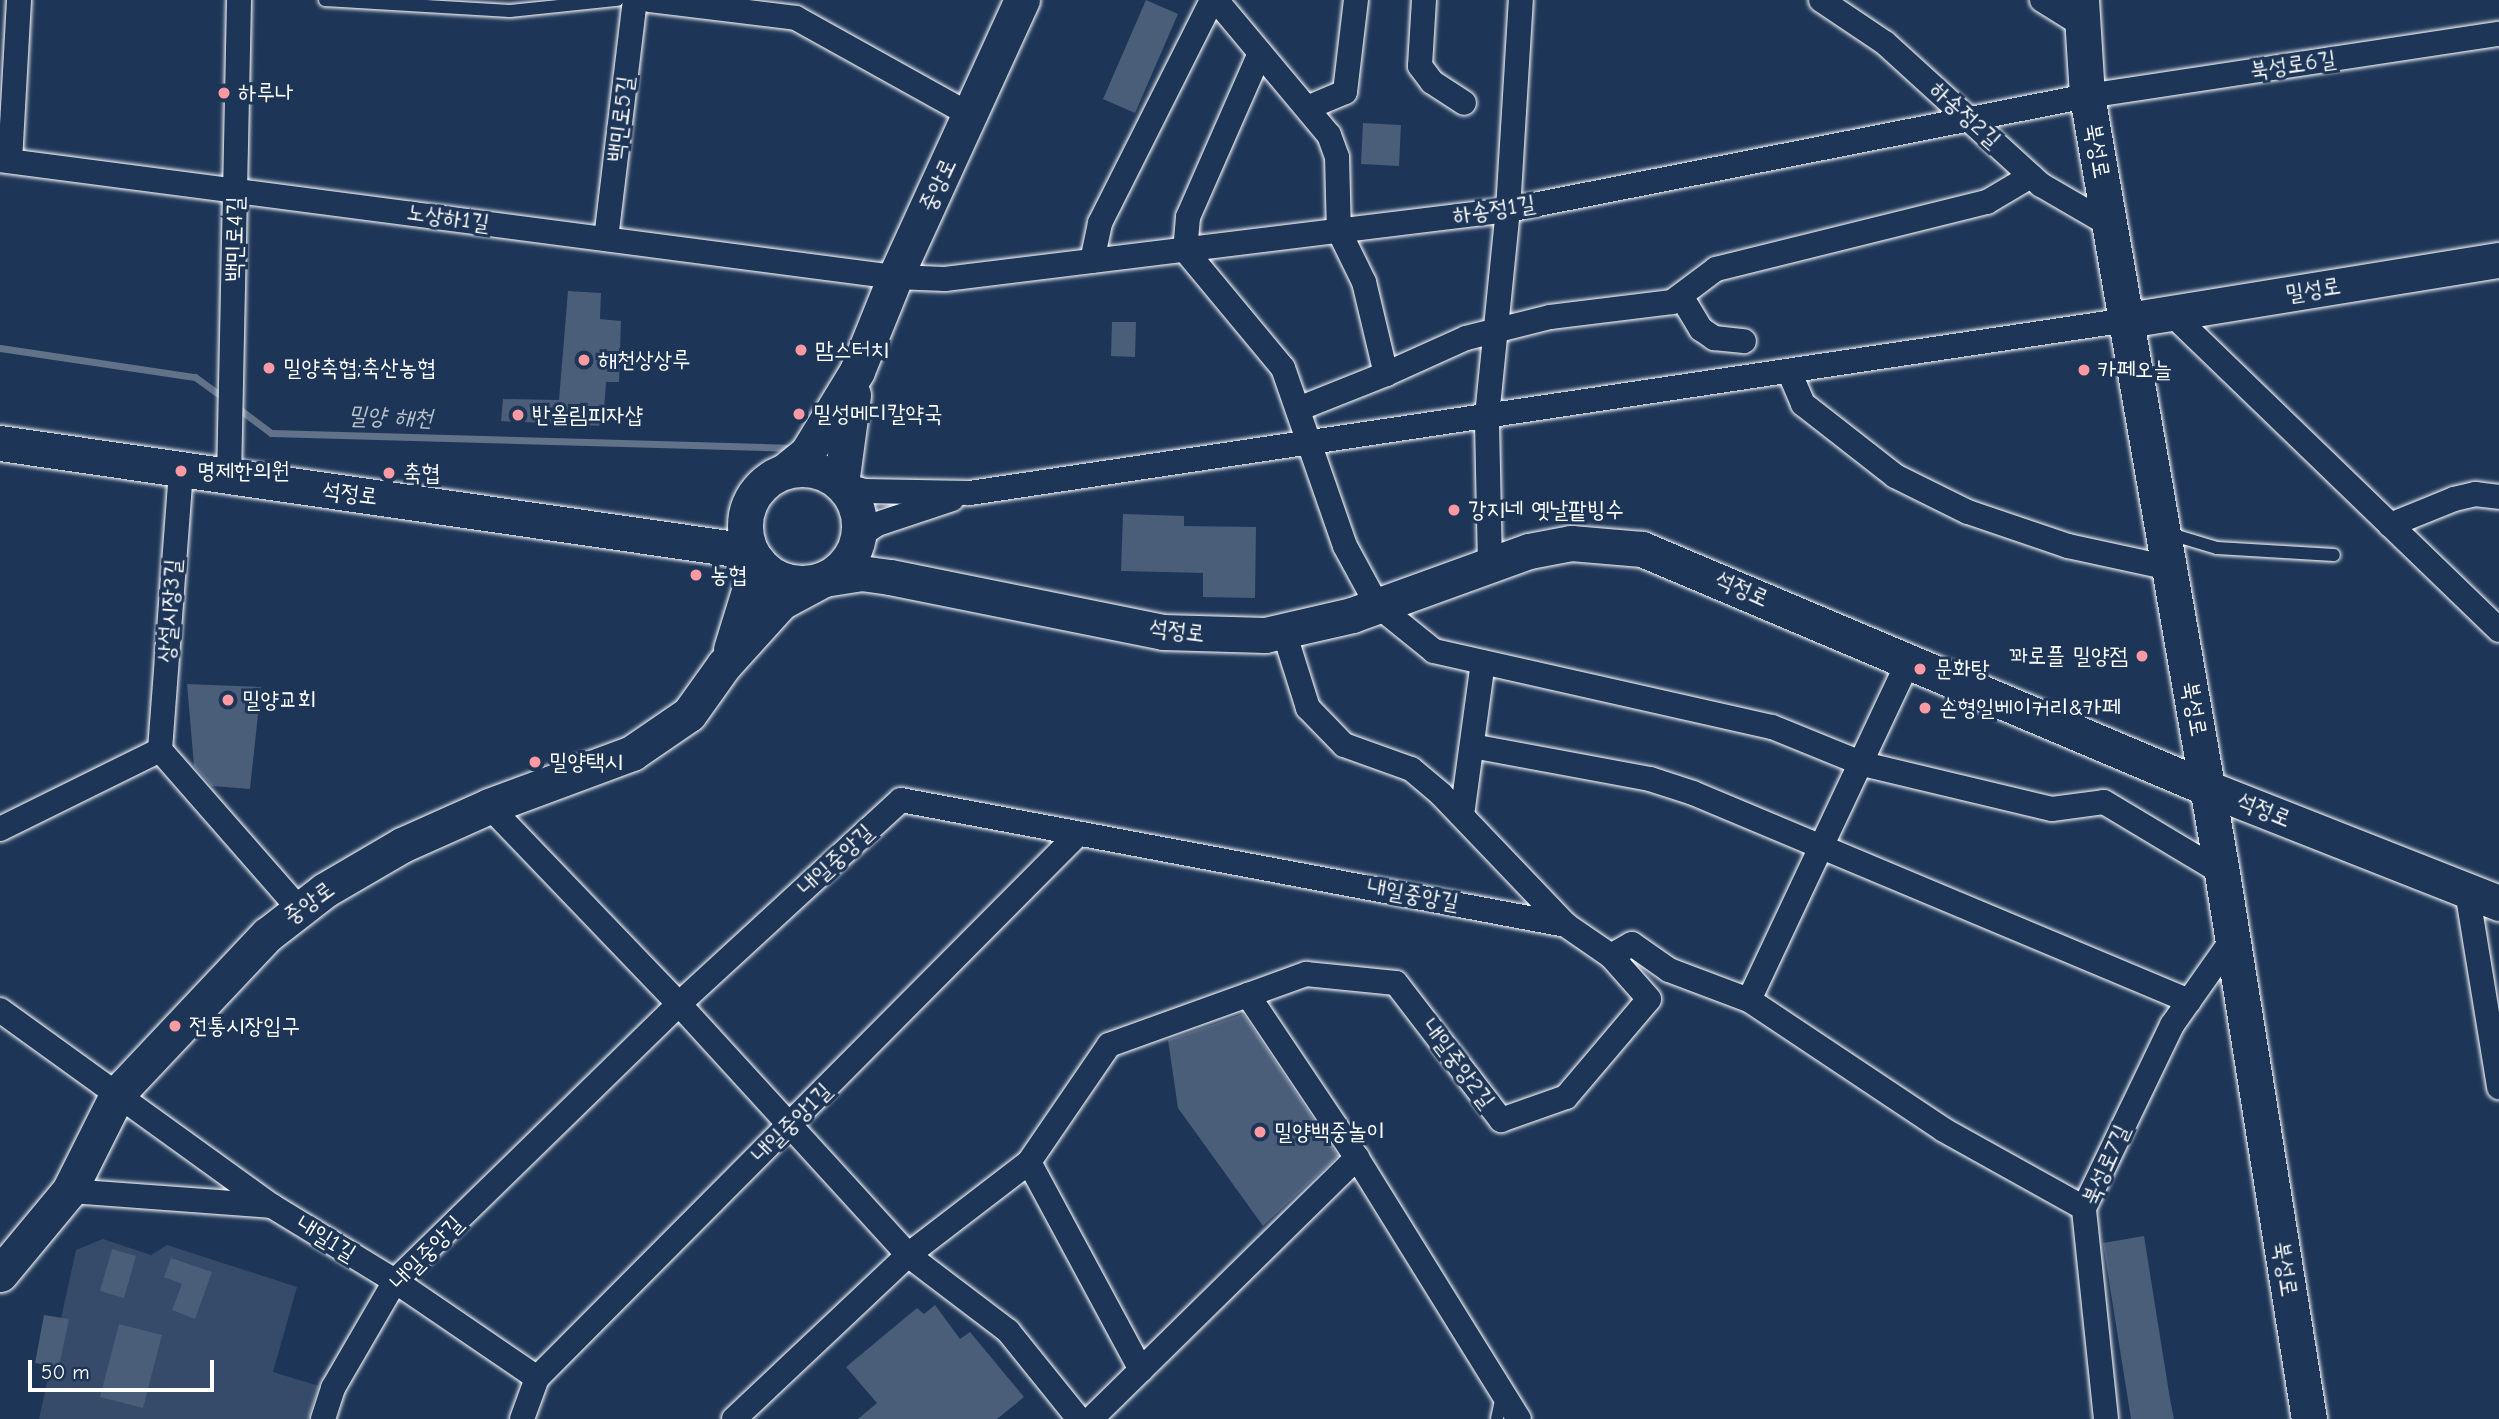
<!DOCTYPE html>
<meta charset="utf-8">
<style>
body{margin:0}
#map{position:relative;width:2499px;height:1419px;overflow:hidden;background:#1d3557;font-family:"Comic Neue","Poor Story",sans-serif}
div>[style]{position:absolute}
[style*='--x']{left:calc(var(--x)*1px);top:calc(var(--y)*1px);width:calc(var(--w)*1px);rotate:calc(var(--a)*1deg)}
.green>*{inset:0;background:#364b69}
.stream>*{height:7px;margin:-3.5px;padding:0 3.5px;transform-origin:3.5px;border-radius:3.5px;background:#617289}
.building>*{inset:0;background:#4a5d79}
.roads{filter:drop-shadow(0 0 2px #fff) drop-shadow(0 0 2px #fff)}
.lane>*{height:12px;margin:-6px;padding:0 6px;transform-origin:6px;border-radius:6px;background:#1d3557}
.street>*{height:24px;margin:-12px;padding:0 12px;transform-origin:12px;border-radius:12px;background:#1d3557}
.secondary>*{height:35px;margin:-17.5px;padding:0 17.5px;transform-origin:17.5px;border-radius:17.5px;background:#1d3557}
.secondary>.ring{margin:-17.5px;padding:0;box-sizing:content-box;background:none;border:35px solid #1d3557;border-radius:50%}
.dots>*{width:19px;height:19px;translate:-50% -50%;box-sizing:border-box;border:4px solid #1d3557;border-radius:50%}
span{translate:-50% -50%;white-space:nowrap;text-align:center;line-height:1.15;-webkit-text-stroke:6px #1d3557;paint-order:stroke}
.street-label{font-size:23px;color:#fff}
.poi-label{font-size:23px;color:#fff}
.left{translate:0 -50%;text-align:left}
.right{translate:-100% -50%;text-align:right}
.water-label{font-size:24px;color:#b8c0ca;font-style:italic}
.scale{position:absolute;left:28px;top:1360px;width:186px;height:32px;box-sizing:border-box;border:4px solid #fff;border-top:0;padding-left:9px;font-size:21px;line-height:24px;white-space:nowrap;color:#fff;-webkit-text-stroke:5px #1d3557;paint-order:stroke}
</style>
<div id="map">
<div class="green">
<div style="clip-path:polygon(103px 1239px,151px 1255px,167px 1245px,297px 1287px,273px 1372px,319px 1386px,308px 1419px,39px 1419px,76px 1250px)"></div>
</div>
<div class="stream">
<div style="--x:0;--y:348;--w:197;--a:8.5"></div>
<div style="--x:195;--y:377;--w:37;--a:36"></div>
<div style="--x:235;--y:406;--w:45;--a:36.9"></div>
<div style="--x:271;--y:433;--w:524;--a:1.64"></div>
</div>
<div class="building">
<div style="clip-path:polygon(1146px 0,1178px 14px,1135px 113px,1103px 99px)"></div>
<div style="clip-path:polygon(1363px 123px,1401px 125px,1399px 166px,1361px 164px)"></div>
<div style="clip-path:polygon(568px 291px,601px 293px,600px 319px,621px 321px,619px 382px,606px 382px,603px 426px,501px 421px,503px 399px,559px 400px)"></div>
<div style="clip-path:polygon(1112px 322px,1136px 322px,1135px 357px,1111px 356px)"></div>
<div style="clip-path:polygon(1123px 514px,1184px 516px,1184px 526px,1256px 527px,1255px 598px,1203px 597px,1203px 573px,1121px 571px)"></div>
<div style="clip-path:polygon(187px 684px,261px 687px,250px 789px,212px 786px,194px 766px)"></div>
<div style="clip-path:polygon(1243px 1014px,1338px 1156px,1263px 1226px,1178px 1108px,1168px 1040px)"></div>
<div style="clip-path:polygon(2144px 1236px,2170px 1399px,2174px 1419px,2131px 1419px,2103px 1243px)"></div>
<div style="clip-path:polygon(112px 1249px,136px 1256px,124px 1298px,100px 1291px)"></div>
<div style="clip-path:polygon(171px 1258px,212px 1272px,195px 1319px,172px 1310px,182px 1284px,164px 1277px)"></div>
<div style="clip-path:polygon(935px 1305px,960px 1339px,970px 1332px,1024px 1397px,997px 1419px,858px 1419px,877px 1403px,846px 1367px,917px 1308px,924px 1314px)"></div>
<div style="clip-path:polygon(44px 1315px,69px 1319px,59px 1367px,35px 1363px)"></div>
<div style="clip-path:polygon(119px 1324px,162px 1335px,143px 1408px,100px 1397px)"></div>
</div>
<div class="roads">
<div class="lane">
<div style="--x:325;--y:0;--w:185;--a:3.4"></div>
<div style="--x:510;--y:11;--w:108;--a:-5.9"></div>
<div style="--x:2167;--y:533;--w:52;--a:16.7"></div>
<div style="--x:2217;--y:548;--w:117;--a:3.4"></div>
<div style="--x:1497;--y:1419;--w:25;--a:-78"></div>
</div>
<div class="street">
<div style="--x:650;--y:0;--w:147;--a:7"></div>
<div style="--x:796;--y:18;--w:199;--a:29.1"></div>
<div style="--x:1216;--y:0;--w:176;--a:50.1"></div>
<div style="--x:1329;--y:135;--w:23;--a:70"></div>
<div style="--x:1337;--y:157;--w:74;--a:88.5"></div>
<div style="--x:1339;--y:231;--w:57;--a:63.9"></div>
<div style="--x:1364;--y:282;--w:95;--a:76.6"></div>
<div style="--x:1386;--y:374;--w:95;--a:158.3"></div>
<div style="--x:1424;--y:0;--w:66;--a:93.5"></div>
<div style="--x:1420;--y:66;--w:20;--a:53"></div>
<div style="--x:1432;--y:82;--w:38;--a:33"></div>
<div style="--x:1821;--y:0;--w:77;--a:33.9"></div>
<div style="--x:1885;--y:43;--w:211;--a:42.3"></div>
<div style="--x:2041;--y:185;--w:80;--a:30.1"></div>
<div style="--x:2042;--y:0;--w:44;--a:31.9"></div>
<div style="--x:1260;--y:53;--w:179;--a:113.7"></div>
<div style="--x:1188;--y:217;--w:33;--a:95"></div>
<div style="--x:1185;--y:250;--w:153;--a:50.3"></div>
<div style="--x:1283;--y:368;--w:188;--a:70.8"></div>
<div style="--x:1345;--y:546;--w:67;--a:61.5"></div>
<div style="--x:1377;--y:605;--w:73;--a:38.9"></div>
<div style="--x:1434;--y:651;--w:346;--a:12.7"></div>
<div style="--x:1772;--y:727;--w:98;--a:22.1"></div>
<div style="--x:1863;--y:764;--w:194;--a:13.4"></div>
<div style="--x:2052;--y:809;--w:52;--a:-7.7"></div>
<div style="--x:2104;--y:802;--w:138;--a:31"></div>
<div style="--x:1307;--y:108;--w:41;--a:-22.8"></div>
<div style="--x:1345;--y:92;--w:93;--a:-83.2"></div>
<div style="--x:0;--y:160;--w:903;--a:7.45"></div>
<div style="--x:895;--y:277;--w:50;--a:2.3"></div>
<div style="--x:945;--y:279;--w:567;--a:-6.99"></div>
<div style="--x:1508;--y:210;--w:590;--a:-11.14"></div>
<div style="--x:2087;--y:96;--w:417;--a:-8.6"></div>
<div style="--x:10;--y:161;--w:161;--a:-86.8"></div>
<div style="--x:606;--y:239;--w:241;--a:-83.1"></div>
<div style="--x:1092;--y:261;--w:39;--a:-78"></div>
<div style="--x:1100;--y:223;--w:250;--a:-63.3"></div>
<div style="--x:1681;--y:296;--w:39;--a:59"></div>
<div style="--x:1701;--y:329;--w:16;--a:35"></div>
<div style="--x:1714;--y:338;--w:30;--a:6"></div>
<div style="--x:2171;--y:313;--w:456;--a:44"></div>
<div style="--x:1789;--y:371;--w:36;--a:67"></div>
<div style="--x:1803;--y:404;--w:117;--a:38"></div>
<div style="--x:1895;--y:476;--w:81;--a:26.3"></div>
<div style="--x:1968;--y:512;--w:106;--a:18.8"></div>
<div style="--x:2068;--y:546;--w:104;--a:12.2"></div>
<div style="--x:1386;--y:374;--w:88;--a:-24.2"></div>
<div style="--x:1466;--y:338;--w:87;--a:-14"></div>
<div style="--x:1550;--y:317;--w:123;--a:-7"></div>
<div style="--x:1672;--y:302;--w:55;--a:-36.9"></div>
<div style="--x:1716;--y:269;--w:279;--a:-13.9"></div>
<div style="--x:1987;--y:202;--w:51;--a:-30.6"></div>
<div style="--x:229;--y:479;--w:479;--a:-88.8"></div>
<div style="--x:841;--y:484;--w:24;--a:17"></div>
<div style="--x:864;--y:491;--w:106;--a:1.1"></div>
<div style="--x:970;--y:493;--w:1171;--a:-8.5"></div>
<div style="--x:2390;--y:525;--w:69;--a:-22.1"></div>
<div style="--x:2454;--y:499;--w:22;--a:-13"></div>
<div style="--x:2475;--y:494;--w:24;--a:7"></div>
<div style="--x:858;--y:537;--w:23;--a:-34"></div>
<div style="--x:877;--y:524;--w:79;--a:-18.4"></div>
<div style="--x:1490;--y:565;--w:149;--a:-91.2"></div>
<div style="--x:1487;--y:416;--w:207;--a:-84.2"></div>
<div style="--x:1508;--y:210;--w:210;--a:-86.5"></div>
<div style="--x:1472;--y:746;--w:181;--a:10.5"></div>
<div style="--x:1650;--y:779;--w:45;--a:18"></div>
<div style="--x:1693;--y:793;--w:538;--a:22.75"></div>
<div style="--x:160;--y:750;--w:280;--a:-85.7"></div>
<div style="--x:489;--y:806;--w:274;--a:46.2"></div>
<div style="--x:679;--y:1004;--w:340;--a:47.6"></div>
<div style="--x:908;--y:1255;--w:126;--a:37.2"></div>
<div style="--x:1008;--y:1331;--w:113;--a:51.1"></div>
<div style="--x:1462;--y:815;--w:154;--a:-82.2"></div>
<div style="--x:0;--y:829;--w:178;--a:-26.3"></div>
<div style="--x:160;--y:750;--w:211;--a:48.8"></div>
<div style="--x:2467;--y:891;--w:199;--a:80.7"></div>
<div style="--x:1611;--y:956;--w:24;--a:-30"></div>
<div style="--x:1632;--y:944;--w:45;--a:35.1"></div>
<div style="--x:1669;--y:970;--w:85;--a:20.6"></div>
<div style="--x:1749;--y:1000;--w:374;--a:-64.8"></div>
<div style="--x:1749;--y:1000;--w:234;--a:33.7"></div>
<div style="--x:1944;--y:1130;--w:160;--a:29.1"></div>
<div style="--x:0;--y:1010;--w:335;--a:35.8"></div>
<div style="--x:272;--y:1206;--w:144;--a:31.4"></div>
<div style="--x:395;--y:1281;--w:172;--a:34.3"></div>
<div style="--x:1357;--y:1158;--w:307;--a:58.2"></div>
<div style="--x:69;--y:1191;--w:203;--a:4.2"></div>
<div style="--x:1141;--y:1370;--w:236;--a:-118.3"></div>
<div style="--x:1029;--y:1162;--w:142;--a:-55.6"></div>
<div style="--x:1109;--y:1045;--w:148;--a:-19.8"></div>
<div style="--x:323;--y:1419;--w:33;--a:-72"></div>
<div style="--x:333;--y:1388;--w:124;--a:-59.9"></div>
<div style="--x:395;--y:1281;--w:397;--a:-44.3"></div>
<div style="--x:679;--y:1004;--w:301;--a:-42.6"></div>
<div style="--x:901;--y:800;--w:677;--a:10.65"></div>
<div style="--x:522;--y:1419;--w:44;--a:-69.9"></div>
<div style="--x:537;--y:1378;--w:764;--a:-45.16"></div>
<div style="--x:734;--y:1419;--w:239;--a:-43.3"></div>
<div style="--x:908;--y:1255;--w:153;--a:-37.5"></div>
<div style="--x:1091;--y:1419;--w:373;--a:-44.5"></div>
<div style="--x:1357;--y:1158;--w:196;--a:-123.8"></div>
<div style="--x:1248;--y:995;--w:62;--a:-19.9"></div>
<div style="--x:1306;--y:974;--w:90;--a:5.7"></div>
<div style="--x:1396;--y:983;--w:173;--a:52.5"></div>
<div style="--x:1501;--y:1120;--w:69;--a:-19.5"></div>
<div style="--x:1566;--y:1097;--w:128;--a:-49.7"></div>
<div style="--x:1649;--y:999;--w:57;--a:-131.5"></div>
<div style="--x:1611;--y:956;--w:55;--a:-145.4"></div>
<div style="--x:1566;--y:925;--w:181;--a:-133.7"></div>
<div style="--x:1441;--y:794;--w:39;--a:-140"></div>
<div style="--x:1411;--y:769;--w:71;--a:-160.3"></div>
<div style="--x:1344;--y:745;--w:52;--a:-134.2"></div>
<div style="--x:1308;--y:708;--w:80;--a:-107.5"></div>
<div style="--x:2106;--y:1419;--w:212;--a:-96"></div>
<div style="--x:2084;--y:1208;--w:203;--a:-64.3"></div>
<div style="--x:2172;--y:1025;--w:104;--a:-54.8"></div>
</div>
<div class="secondary">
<div style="--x:2081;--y:0;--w:96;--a:86.4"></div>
<div style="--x:2087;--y:96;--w:789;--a:80.14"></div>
<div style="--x:2222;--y:873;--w:553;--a:80.95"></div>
<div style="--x:2128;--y:320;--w:376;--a:-9.2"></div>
<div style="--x:0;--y:443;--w:743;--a:8.21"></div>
<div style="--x:735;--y:549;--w:26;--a:29"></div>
<div style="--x:758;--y:562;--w:91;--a:107.2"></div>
<div class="ring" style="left:745px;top:469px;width:79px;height:79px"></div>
<div style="--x:786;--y:470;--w:27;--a:-39"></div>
<div style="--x:807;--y:453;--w:96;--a:-58.6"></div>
<div style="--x:857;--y:371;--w:101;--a:-68"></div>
<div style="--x:895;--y:277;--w:305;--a:-65.4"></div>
<div style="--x:841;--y:484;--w:90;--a:-82.3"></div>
<div style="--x:0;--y:1274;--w:108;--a:-50.3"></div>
<div style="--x:69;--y:1191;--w:110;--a:-63.4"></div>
<div style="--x:118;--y:1093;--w:217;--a:-46.7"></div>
<div style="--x:267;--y:935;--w:73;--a:-37.8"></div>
<div style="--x:325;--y:890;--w:89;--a:-30.3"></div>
<div style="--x:402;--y:845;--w:95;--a:-24.1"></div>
<div style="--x:489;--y:806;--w:153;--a:-20.3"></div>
<div style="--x:632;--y:753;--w:69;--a:-34.4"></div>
<div style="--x:689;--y:714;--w:60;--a:-54.5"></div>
<div style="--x:724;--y:665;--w:85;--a:-47.9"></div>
<div style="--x:781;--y:602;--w:49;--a:-28.1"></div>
<div style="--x:824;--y:579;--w:37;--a:-9"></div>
<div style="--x:861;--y:573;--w:29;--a:8"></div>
<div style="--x:890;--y:577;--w:278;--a:11.4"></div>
<div style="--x:1163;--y:632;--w:102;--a:1.7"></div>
<div style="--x:1265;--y:635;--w:89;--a:-12.9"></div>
<div style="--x:1352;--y:615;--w:188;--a:-19.9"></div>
<div style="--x:1529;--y:551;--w:43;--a:-10.8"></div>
<div style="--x:1571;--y:543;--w:71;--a:4.8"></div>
<div style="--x:1642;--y:549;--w:613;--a:22.93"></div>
<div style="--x:2207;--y:788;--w:314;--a:21.5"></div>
</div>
</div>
<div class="dots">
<div style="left:224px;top:93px;background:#ff9aa2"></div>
<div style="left:801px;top:350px;background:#ff9aa2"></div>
<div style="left:584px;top:360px;background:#ff9aa2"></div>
<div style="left:269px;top:368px;background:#ff9aa2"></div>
<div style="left:2084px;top:370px;background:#ff9aa2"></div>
<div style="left:799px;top:414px;background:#ff9aa2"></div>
<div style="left:518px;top:415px;background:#ff9aa2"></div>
<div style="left:181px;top:471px;background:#ff9aa2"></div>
<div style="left:389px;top:473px;background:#ff9aa2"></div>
<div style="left:1454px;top:510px;background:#ff9aa2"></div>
<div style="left:696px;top:575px;background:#ff9aa2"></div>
<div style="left:2142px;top:656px;background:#ff9aa2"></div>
<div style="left:1920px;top:669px;background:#ff9aa2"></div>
<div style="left:228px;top:700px;background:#ff9aa2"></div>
<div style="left:1925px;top:708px;background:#ff9aa2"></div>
<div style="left:535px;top:762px;background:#ff9aa2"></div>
<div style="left:175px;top:1026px;background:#ff9aa2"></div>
<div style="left:1260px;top:1132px;background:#ff9aa2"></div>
</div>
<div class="street-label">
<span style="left:2293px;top:65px;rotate:-8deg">북성로6길</span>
<span style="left:1965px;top:115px;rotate:42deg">하송정2길</span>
<span style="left:621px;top:119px;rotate:-83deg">백민로5길</span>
<span style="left:2097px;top:151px;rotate:80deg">북성로</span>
<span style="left:938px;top:185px;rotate:-65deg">중앙로</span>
<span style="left:1494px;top:210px;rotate:-9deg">하송정1길</span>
<span style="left:448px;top:218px;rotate:8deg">노상하1길</span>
<span style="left:235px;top:239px;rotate:-89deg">백민로4길</span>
<span style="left:2313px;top:290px;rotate:-9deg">밀성로</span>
<span style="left:350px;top:494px;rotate:7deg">석정로</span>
<span style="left:1742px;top:589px;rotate:24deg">석정로</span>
<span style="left:170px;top:611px;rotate:-86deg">상설시장3길</span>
<span style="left:1177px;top:631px;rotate:7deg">석정로</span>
<span style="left:2194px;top:709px;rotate:80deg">북성로</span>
<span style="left:2264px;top:810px;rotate:22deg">석정로</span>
<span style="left:836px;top:860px;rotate:-43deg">내일중앙길</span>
<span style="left:1413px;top:895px;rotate:10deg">내일중앙길</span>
<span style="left:309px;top:903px;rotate:-36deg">중앙로</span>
<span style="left:1458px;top:1064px;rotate:53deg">내일중앙2길</span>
<span style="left:792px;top:1123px;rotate:-45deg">내일중앙1길</span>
<span style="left:2106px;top:1165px;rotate:-66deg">북성로7길</span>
<span style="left:326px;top:1239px;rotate:31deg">내일1길</span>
<span style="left:427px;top:1253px;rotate:-46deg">내일중앙길</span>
<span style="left:2285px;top:1269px;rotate:81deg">북성로</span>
</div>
<div class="poi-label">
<span class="left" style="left:238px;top:93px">하루나</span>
<span class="left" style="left:815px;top:350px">맘스터치</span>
<span class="left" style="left:598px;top:360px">해천상상루</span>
<span class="left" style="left:283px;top:368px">밀양축협;축산농협</span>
<span class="left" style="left:2098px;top:370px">카페오늘</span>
<span class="left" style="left:813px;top:414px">밀성메디칼약국</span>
<span class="left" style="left:532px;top:415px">반올림피자샵</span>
<span class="left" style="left:197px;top:471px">명제한의원</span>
<span class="left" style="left:403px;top:473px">축협</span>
<span class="left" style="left:1468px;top:510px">강지네 옛날팥빙수</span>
<span class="left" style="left:710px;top:575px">농협</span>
<span class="right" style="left:2128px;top:656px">꽈로플 밀양점</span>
<span class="left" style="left:1934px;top:669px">문화탕</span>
<span class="left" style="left:242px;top:700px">밀양교회</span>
<span class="left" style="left:1939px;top:708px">손형일베이커리&amp;카페</span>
<span class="left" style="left:549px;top:762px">밀양택시</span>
<span class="left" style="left:189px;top:1026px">전통시장입구</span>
<span class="left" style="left:1274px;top:1132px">밀양백중놀이</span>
</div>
<div class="water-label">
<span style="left:390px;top:417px;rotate:2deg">밀양 해천</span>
</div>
<div class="scale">50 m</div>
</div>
